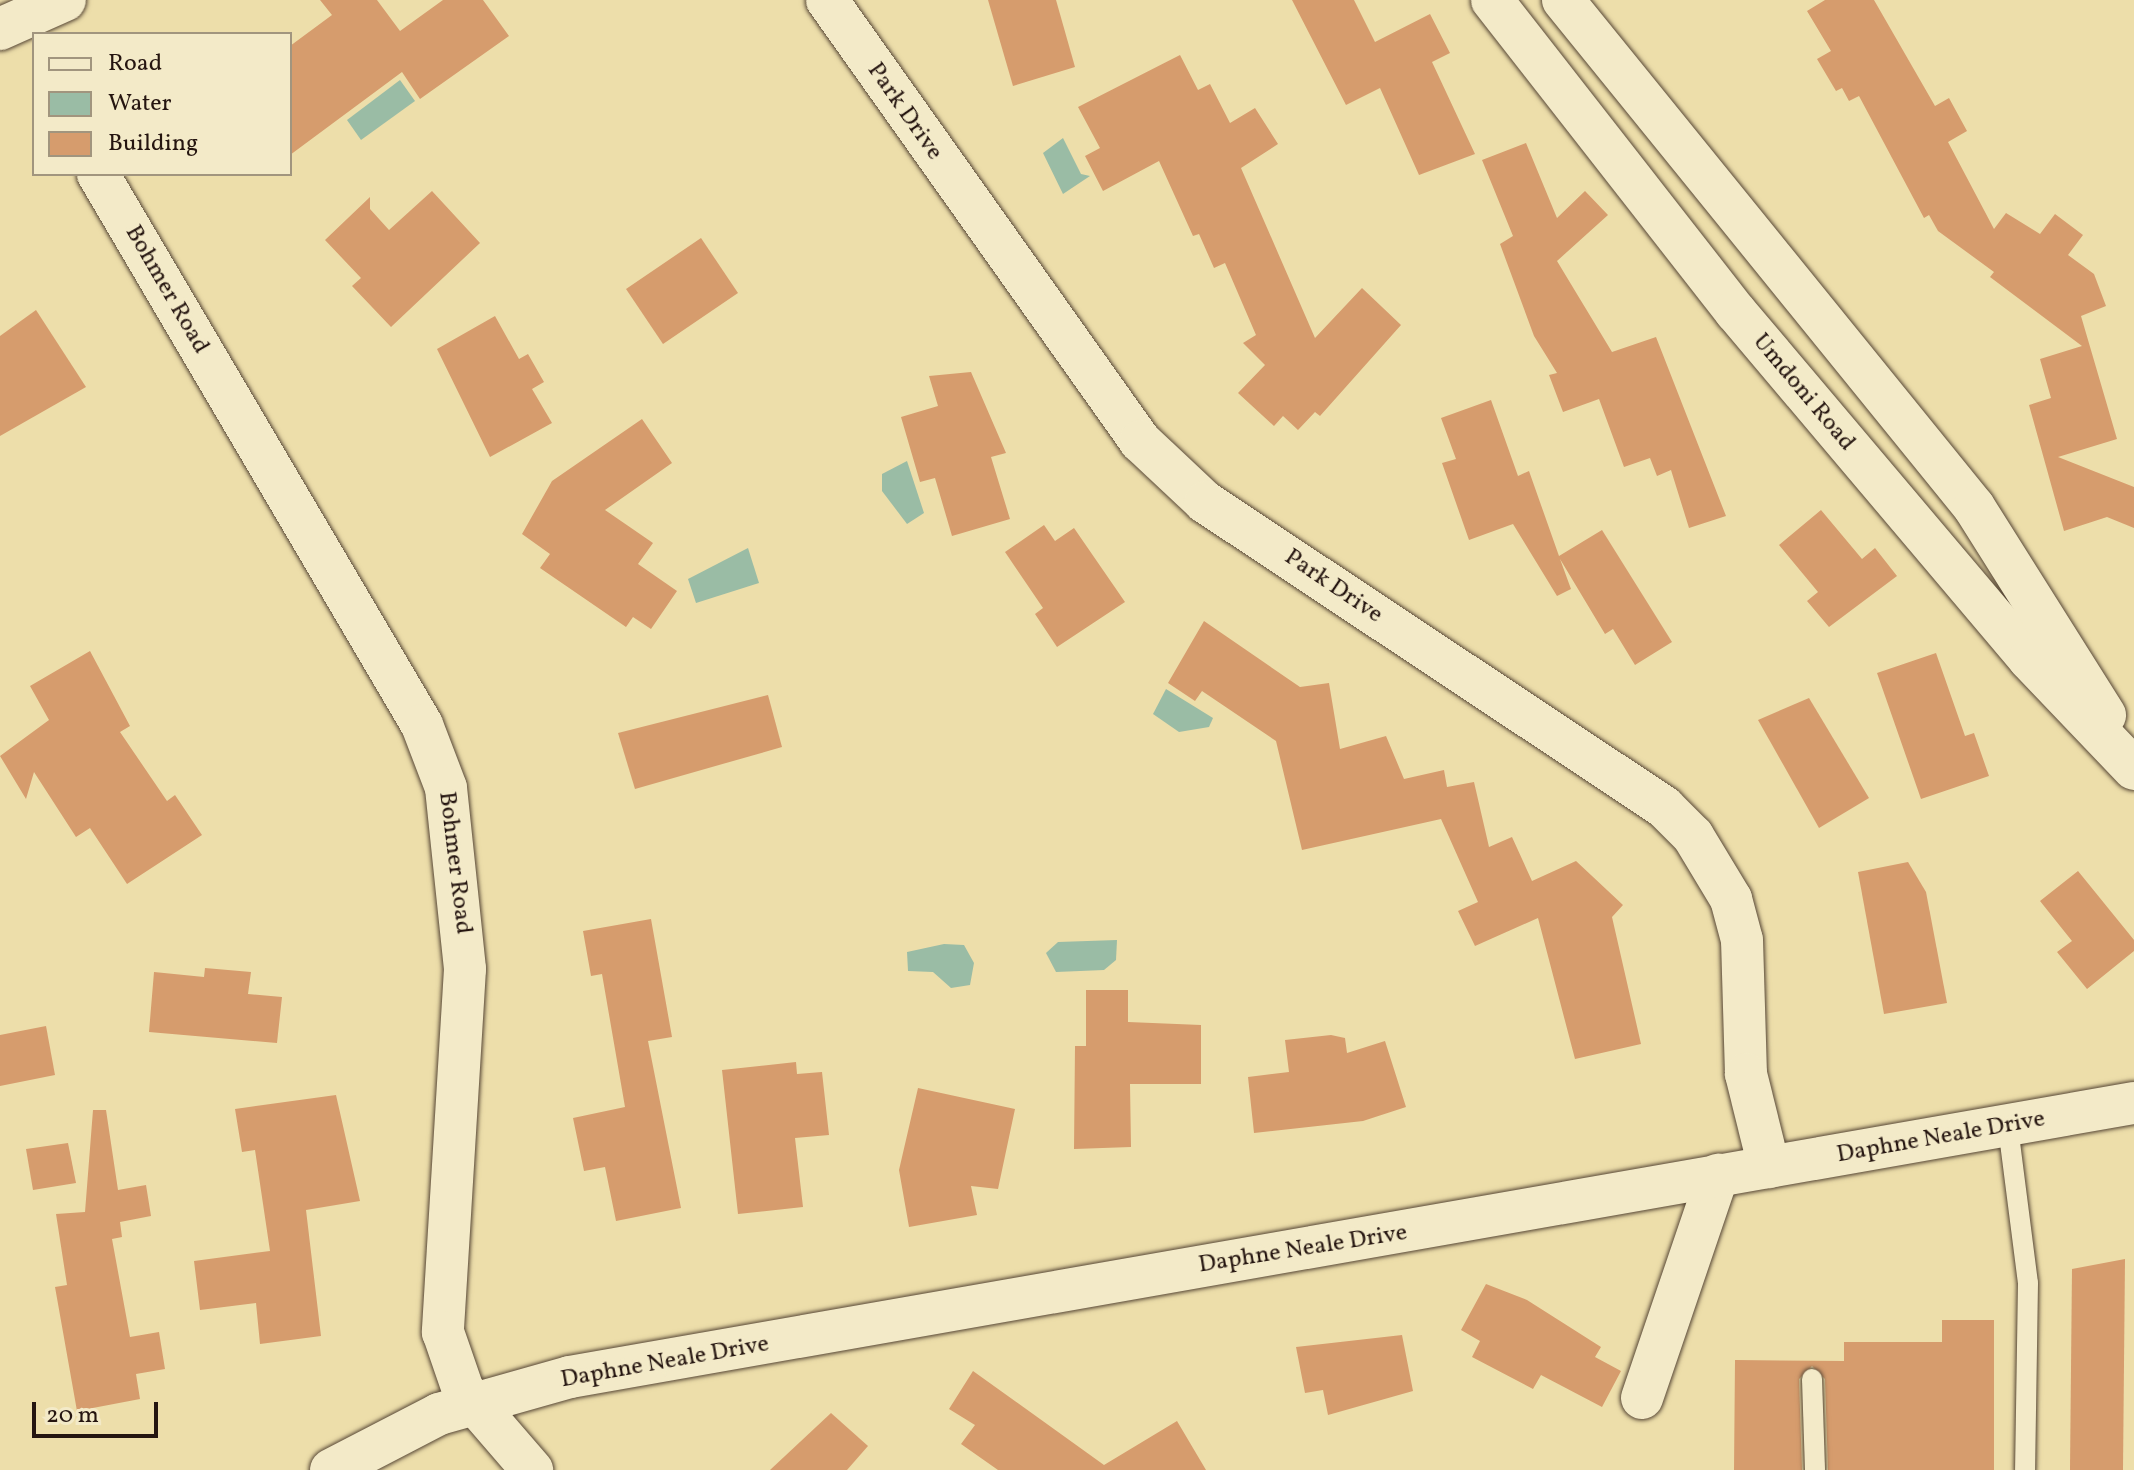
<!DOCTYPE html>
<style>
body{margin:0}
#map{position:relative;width:2134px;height:1470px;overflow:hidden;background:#eddeaa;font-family:Vollkorn,serif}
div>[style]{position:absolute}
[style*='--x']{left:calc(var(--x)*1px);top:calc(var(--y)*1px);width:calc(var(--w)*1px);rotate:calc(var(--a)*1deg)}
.water>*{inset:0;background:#9abca5}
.building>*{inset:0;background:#d69c6d}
.roads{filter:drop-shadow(0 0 2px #574736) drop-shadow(0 0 2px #574736)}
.service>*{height:20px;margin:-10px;padding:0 10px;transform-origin:10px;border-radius:10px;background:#f3eac8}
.minor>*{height:42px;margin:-21px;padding:0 21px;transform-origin:21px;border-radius:21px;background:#f3eac8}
span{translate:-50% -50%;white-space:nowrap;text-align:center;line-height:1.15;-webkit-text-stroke:6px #f3eac8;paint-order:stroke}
.street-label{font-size:24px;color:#251510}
.legend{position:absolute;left:32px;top:32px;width:260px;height:144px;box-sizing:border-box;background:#f3eac8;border:2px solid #a1957e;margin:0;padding:10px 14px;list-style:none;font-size:24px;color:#251510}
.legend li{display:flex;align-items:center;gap:16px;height:40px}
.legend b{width:40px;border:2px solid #a1957e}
.scale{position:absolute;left:32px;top:1402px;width:126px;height:36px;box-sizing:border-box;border:4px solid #251510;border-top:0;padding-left:10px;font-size:24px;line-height:28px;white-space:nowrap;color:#251510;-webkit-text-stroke:6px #f3eac8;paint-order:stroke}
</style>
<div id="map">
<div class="water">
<div style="clip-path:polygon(400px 80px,415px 101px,361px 140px,347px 120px)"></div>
<div style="clip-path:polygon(1063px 138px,1081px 174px,1090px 176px,1063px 194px,1043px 153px)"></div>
<div style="clip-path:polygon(907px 461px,924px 513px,907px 524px,882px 491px,882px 474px)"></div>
<div style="clip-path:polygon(748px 548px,759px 583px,696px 603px,688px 579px)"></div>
<div style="clip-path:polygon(1166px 689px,1213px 718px,1209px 727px,1179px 732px,1153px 714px)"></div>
<div style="clip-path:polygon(1117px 940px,1116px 960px,1104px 970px,1056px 972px,1046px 953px,1058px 942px)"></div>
<div style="clip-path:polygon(944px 944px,964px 945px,974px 963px,970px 985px,951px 988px,933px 972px,908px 971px,907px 952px)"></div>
</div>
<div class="building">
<div style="clip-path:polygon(320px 0,377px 0,400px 31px,443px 0,483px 0,509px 36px,420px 99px,402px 72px,290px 155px,290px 46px,332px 15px)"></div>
<div style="clip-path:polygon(988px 0,1056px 0,1075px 67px,1013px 86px)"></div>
<div style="clip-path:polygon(1292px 0,1354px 0,1375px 42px,1430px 14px,1450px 53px,1432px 62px,1475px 154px,1419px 175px,1380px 88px,1346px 105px)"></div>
<div style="clip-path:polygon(1825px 0,1874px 0,1935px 106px,1949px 98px,1967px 131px,1948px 142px,1994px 229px,2006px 213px,2040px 234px,2055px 214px,2083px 235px,2068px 255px,2094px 274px,2106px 306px,2081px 316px,2117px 439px,2058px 457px,2134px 487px,2134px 528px,2107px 517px,2064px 531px,2029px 405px,2051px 398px,2040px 359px,2082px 346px,1990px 277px,1994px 272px,1938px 231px,1929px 215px,1924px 218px,1859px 96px,1849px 101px,1842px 88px,1836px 91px,1817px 59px,1831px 51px,1807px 11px)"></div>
<div style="clip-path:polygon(1180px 55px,1198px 90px,1210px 84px,1230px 123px,1255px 108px,1278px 144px,1241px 168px,1315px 338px,1362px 288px,1401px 325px,1320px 416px,1315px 412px,1298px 430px,1283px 416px,1274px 426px,1238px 393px,1265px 365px,1243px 343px,1256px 335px,1225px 263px,1214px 268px,1199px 234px,1193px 236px,1159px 161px,1103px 191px,1085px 156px,1100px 148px,1078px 107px)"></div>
<div style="clip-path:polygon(1526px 143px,1557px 218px,1585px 191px,1608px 215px,1557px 261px,1612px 352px,1656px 337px,1726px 516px,1689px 528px,1671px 470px,1657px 476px,1650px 458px,1624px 467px,1599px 399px,1563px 412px,1549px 375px,1557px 373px,1534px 336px,1500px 244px,1513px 236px,1482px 160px)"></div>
<div style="clip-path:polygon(432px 191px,480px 243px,391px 327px,352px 286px,361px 278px,325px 240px,370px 197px,370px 209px,389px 230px)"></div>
<div style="clip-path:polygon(701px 238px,738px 293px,663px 344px,626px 289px)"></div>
<div style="clip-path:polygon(36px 310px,86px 387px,0 436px,0 336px)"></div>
<div style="clip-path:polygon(495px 316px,519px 359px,528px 354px,544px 382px,532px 389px,552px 423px,490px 457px,437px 349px)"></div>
<div style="clip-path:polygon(971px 372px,1006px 453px,991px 457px,1010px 519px,952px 536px,935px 478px,920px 482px,901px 417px,938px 406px,929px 376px)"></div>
<div style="clip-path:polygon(1491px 400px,1518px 476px,1529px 471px,1559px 556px,1602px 530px,1672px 642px,1635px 665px,1613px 629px,1605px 634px,1560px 559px,1571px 589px,1557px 596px,1513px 524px,1469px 540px,1442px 463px,1456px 459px,1441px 418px)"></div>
<div style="clip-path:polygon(642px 419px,672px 463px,605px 510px,653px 543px,638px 564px,677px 591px,651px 629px,633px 617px,626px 627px,540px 568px,550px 554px,522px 534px,552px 481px)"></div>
<div style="clip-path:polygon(1821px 510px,1862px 559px,1875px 548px,1897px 576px,1829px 627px,1807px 601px,1818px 592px,1779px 545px)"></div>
<div style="clip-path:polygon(1044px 525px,1055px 541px,1074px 528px,1125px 602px,1057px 647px,1035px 614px,1043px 608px,1005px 552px)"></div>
<div style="clip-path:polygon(1204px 621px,1300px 687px,1329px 683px,1340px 749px,1386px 736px,1404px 779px,1444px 770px,1447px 787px,1474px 782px,1489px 847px,1512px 837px,1532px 881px,1576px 861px,1623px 905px,1612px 917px,1641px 1044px,1575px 1059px,1538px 918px,1475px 946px,1458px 911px,1478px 902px,1441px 819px,1302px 850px,1276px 741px,1202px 691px,1195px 701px,1168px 683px)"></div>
<div style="clip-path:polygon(90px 651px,130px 726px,120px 732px,167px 801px,175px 795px,202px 835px,127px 884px,90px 828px,76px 837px,34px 772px,26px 799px,0 756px,49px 720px,30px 686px)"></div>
<div style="clip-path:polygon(1936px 653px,1965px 736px,1974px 733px,1989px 776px,1921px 799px,1877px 673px)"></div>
<div style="clip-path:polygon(768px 695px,782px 747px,635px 789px,618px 733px)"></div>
<div style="clip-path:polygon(1809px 698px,1869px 798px,1819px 828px,1758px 720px)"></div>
<div style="clip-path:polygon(1908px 862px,1926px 892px,1947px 1003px,1884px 1014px,1858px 872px)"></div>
<div style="clip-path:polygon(2078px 871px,2134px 940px,2134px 951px,2087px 989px,2057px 952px,2072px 941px,2040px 901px)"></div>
<div style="clip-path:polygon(651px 919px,672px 1037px,648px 1041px,681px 1208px,616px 1221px,605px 1167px,584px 1171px,573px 1118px,625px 1107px,602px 974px,591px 976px,583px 931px)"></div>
<div style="clip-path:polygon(205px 968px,251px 972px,248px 994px,282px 997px,277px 1043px,149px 1032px,154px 972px,204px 977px)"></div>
<div style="clip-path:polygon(1086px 990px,1128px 990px,1128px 1022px,1201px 1025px,1201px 1084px,1130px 1084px,1131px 1147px,1074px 1149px,1075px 1046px,1086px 1046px)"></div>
<div style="clip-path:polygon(46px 1026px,55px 1075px,0 1086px,0 1035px)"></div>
<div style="clip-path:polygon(1331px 1035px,1345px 1038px,1347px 1053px,1385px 1041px,1406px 1107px,1363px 1121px,1254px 1133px,1248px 1077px,1289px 1072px,1285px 1040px)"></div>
<div style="clip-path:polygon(796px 1062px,797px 1074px,822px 1072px,829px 1135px,795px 1138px,803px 1207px,738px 1214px,722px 1070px)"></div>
<div style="clip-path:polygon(918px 1088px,1015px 1109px,998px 1189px,971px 1186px,977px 1215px,909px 1227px,899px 1170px)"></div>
<div style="clip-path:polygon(336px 1095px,360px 1201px,306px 1210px,321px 1336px,260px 1344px,256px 1303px,200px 1310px,194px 1261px,270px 1251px,255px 1150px,242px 1152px,235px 1109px)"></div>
<div style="clip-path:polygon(93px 1110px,106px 1110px,118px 1190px,146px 1185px,151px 1216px,120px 1222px,122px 1237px,112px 1239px,130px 1337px,159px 1332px,165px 1369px,136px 1374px,140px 1399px,77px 1411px,55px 1287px,67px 1285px,56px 1214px,85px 1212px)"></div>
<div style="clip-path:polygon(68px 1143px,76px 1183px,33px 1190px,26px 1149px)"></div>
<div style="clip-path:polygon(2125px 1259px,2123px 1470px,2070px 1470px,2072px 1269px)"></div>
<div style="clip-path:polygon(1486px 1284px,1527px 1300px,1601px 1347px,1595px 1357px,1621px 1371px,1602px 1407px,1541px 1375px,1533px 1389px,1472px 1357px,1480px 1341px,1461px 1330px)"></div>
<div style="clip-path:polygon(1942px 1320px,1994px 1320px,1994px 1470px,1828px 1470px,1825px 1379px,1812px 1366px,1799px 1379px,1802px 1470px,1734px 1470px,1735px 1360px,1844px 1361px,1844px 1342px,1942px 1342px)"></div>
<div style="clip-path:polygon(1402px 1335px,1413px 1391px,1328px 1415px,1323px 1390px,1305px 1393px,1296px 1347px)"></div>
<div style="clip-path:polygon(973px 1371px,1104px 1465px,1177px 1421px,1206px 1470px,998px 1470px,961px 1444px,975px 1425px,949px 1409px)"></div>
<div style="clip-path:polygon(831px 1413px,868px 1446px,847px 1470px,770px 1470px)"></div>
</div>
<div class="roads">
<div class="service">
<div style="--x:2008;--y:1127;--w:157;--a:82.7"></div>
<div style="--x:2028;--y:1283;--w:187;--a:90.9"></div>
<div style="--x:1812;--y:1379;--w:91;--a:88.1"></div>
</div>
<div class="minor">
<div style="--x:827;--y:0;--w:541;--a:54.63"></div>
<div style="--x:1140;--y:441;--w:89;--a:43.2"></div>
<div style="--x:1205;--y:502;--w:551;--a:33.6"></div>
<div style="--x:1664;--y:807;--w:41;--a:45"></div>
<div style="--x:1693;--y:836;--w:74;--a:58.9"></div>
<div style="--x:1731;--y:899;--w:42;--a:75"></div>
<div style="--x:1742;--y:940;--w:134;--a:88.3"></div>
<div style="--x:1746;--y:1074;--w:96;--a:76.1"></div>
<div style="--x:1492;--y:0;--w:395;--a:52"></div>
<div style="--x:1735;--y:311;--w:456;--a:49.8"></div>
<div style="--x:2029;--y:659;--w:152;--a:46.3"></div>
<div style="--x:1563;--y:0;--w:653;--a:50.97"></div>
<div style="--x:1974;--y:507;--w:246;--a:57.8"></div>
<div style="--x:0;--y:29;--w:71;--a:-24"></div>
<div style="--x:98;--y:174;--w:639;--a:59.54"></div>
<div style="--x:422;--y:725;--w:67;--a:69.1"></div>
<div style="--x:446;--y:788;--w:182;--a:84"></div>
<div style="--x:465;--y:969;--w:364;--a:93.5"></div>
<div style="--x:443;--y:1332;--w:61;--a:71"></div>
<div style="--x:463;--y:1390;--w:106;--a:49.2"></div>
<div style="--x:1642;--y:1398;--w:236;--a:-71.2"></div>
<div style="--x:331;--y:1470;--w:122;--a:-27.4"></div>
<div style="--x:439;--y:1414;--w:136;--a:-15.8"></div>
<div style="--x:570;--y:1377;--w:1588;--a:-9.94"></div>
</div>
</div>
<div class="street-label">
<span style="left:904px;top:112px;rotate:55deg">Park Drive</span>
<span style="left:166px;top:290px;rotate:60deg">Bohmer Road</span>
<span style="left:1803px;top:393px;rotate:50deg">Umdoni Road</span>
<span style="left:1333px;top:587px;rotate:34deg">Park Drive</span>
<span style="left:454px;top:863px;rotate:83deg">Bohmer Road</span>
<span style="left:1941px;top:1138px;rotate:-10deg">Daphne Neale Drive</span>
<span style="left:1303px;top:1250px;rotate:-9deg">Daphne Neale Drive</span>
<span style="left:665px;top:1363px;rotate:-10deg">Daphne Neale Drive</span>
</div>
<ul class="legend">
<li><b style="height:10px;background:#f3eac8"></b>Road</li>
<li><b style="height:22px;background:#9abca5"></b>Water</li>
<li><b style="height:22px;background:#d69c6d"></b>Building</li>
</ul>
<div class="scale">20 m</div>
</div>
